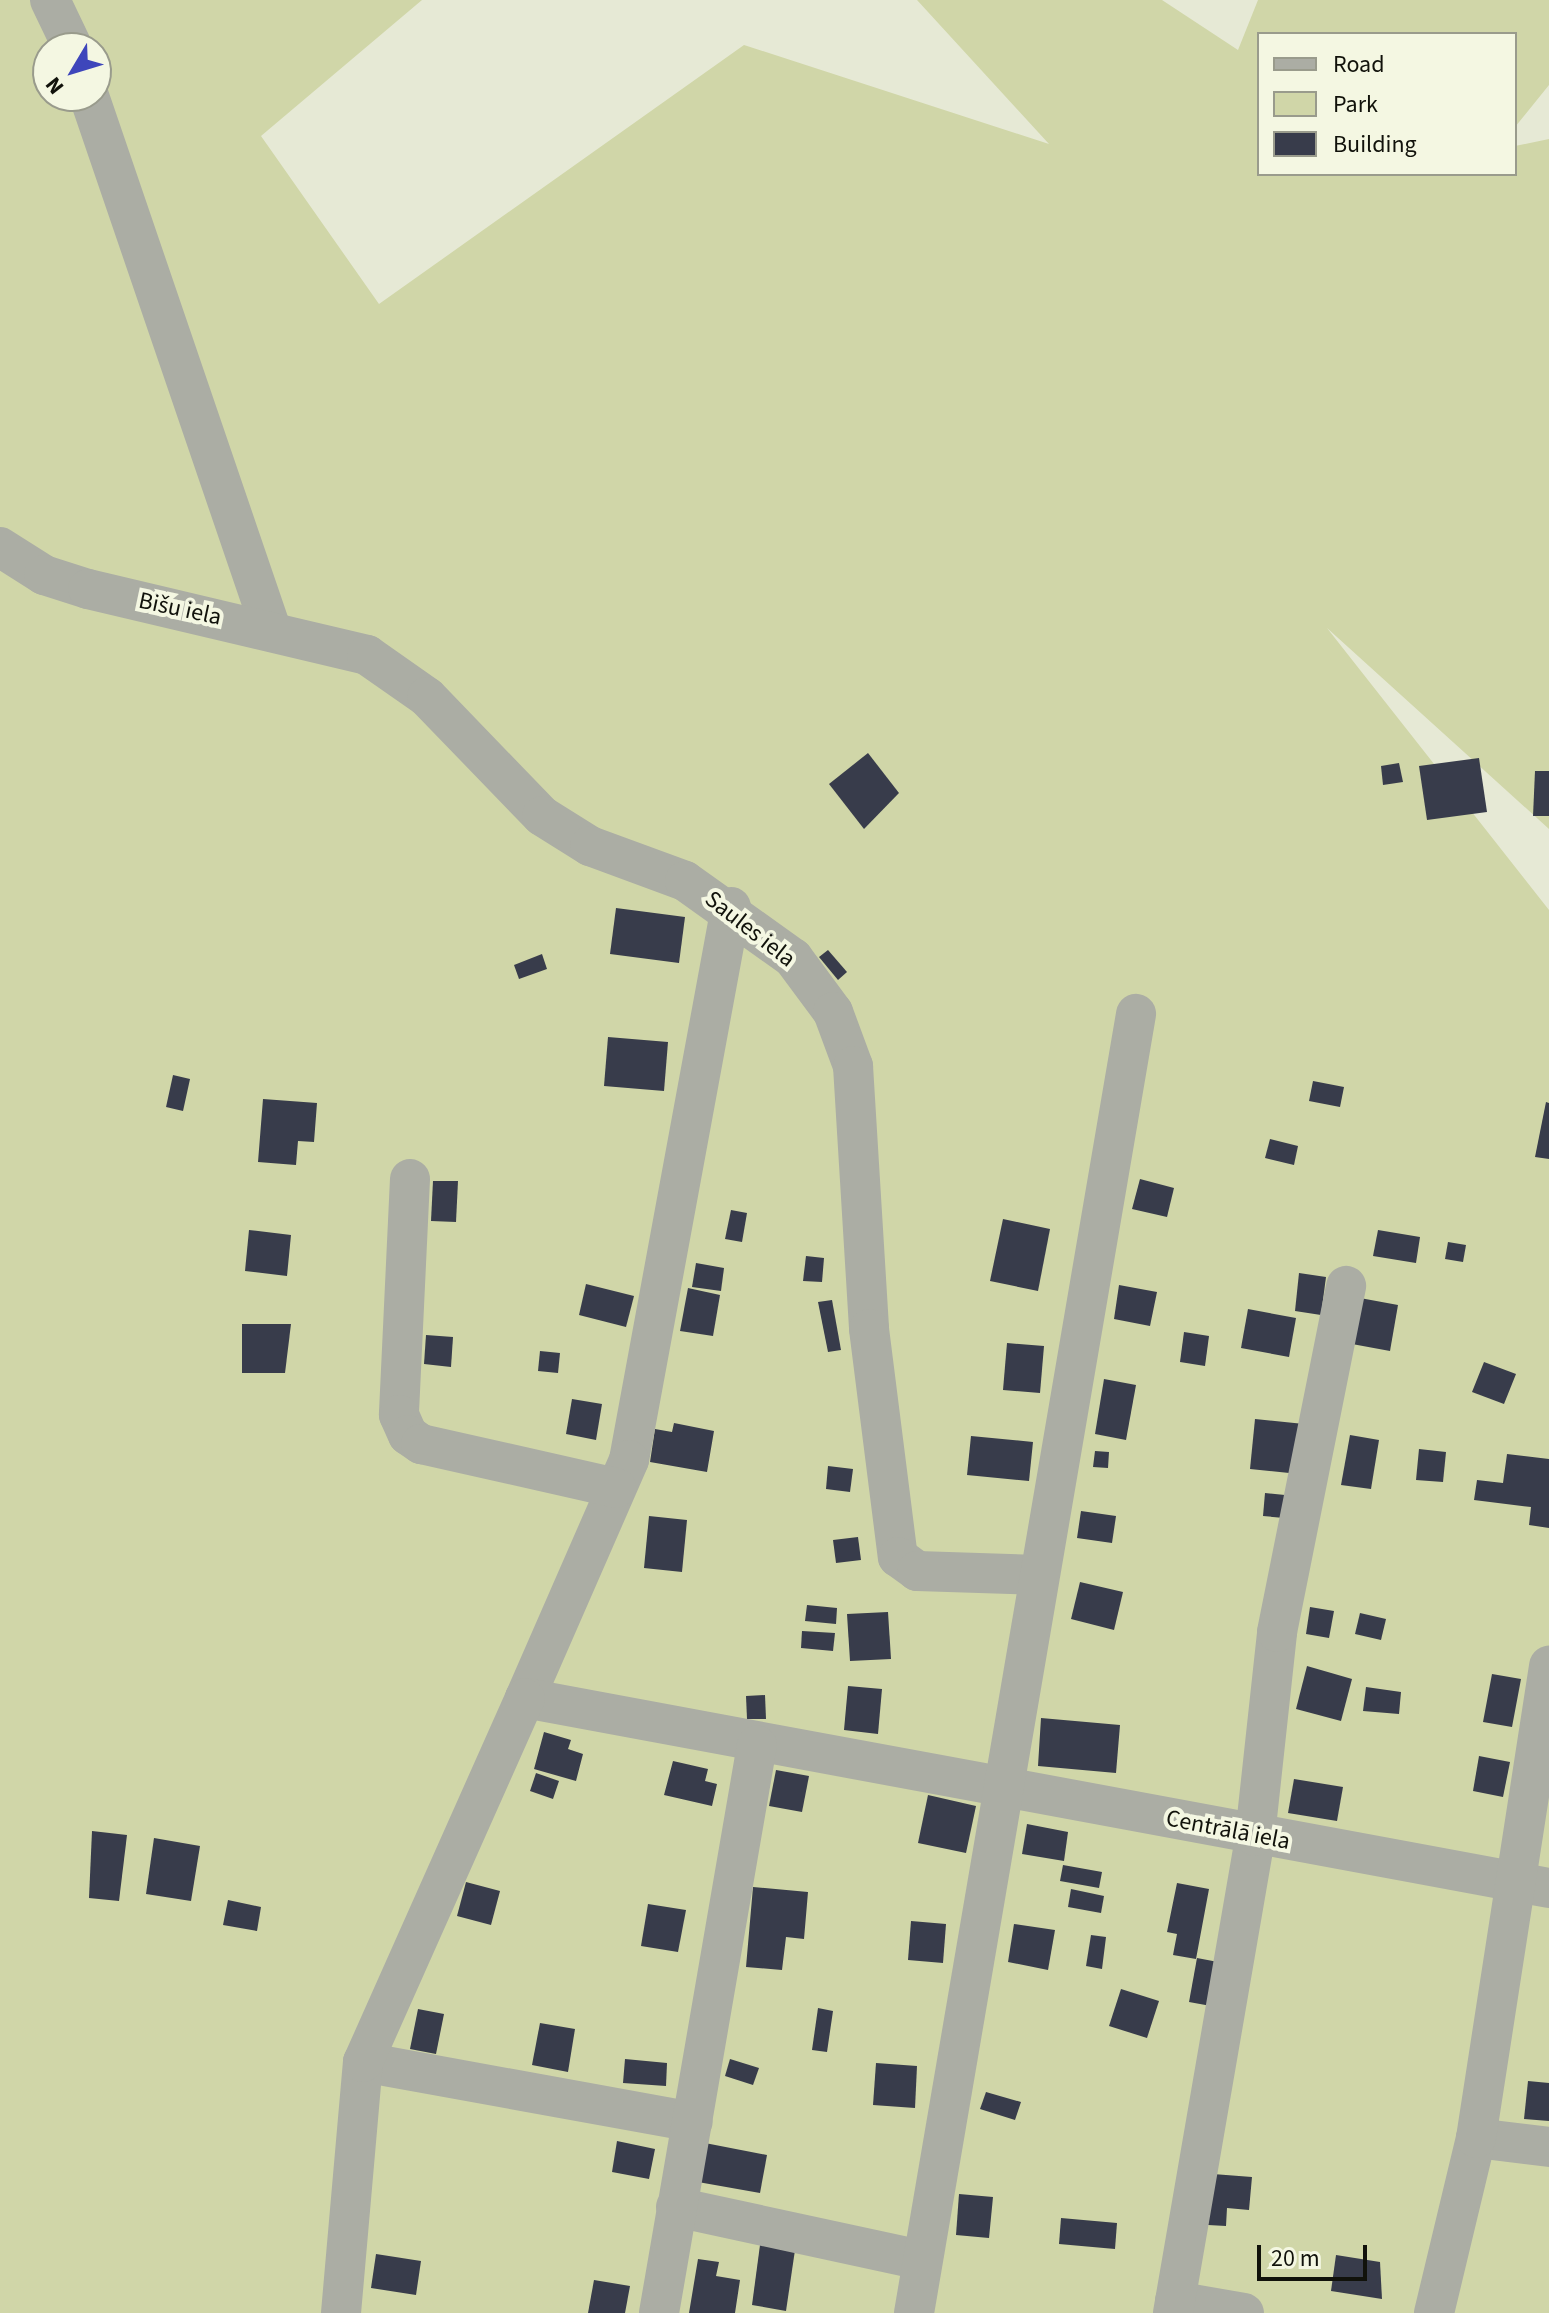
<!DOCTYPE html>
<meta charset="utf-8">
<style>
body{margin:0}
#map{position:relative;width:1549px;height:2313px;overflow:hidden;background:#e6e9d5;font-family:"Source Sans 3",sans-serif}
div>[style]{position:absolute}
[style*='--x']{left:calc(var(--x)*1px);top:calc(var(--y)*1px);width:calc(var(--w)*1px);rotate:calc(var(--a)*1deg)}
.green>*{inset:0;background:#d0d6a8}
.building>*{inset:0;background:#383c4b}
.minor>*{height:40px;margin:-20px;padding:0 20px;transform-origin:20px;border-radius:20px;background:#abada4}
span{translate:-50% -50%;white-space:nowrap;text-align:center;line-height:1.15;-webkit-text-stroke:8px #f4f7e2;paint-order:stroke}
.street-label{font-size:24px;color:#11120b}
.legend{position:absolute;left:1257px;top:32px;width:260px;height:144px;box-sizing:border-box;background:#f4f7e2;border:2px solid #999b8c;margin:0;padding:10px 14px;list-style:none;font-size:24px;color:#11120b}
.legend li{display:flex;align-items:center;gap:16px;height:40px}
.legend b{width:40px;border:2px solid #999b8c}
.north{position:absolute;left:32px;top:32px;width:80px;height:80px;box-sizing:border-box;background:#f4f7e2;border:2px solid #999b8c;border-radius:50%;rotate:232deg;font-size:22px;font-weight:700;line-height:32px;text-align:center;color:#11120b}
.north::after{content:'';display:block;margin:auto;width:28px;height:36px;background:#3e46bb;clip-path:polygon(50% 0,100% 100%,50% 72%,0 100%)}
.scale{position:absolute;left:1257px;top:2245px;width:110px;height:36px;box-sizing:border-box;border:4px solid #11120b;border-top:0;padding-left:10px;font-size:24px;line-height:28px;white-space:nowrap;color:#11120b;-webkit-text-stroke:6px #f4f7e2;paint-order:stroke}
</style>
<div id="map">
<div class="green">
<div style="clip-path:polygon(evenodd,0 0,422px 0,261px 136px,379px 304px,744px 45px,1049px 144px,917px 0,1162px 0,1238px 50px,1258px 0,1549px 0,1549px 85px,1515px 127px,1515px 34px,1259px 34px,1259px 174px,1515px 174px,1515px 146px,1549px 139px,1549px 829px,1327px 628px,1549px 910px,1549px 2313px,0 2313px,0 0,48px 48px,96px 48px,96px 96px,48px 96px,48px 48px)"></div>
</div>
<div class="building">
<div style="clip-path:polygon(868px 753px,899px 793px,864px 829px,829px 784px)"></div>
<div style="clip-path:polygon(1479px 758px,1487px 812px,1427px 820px,1419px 766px)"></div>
<div style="clip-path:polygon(1399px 763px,1403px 782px,1383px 785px,1381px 766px)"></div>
<div style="clip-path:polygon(1535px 771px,1549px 771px,1549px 816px,1533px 816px)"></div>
<div style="clip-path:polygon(616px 908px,685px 917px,679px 963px,610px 954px)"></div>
<div style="clip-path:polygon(828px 950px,847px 972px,838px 980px,819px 957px)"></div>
<div style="clip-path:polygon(542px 954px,547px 969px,519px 979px,514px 965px)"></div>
<div style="clip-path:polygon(608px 1037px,668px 1042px,664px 1091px,604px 1086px)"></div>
<div style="clip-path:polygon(173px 1075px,190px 1079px,183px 1111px,166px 1107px)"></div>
<div style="clip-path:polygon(1313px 1081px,1344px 1087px,1340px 1107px,1309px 1101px)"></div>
<div style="clip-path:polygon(263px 1099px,317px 1103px,314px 1142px,298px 1141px,296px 1165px,258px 1162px)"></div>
<div style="clip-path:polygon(1546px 1102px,1549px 1103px,1549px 1159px,1535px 1157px)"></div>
<div style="clip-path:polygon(1270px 1139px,1298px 1146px,1294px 1165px,1265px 1158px)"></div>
<div style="clip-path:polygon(1140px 1179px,1174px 1188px,1167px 1217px,1132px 1209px)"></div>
<div style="clip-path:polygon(433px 1181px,458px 1181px,456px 1222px,431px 1221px)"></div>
<div style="clip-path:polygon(731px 1210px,747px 1213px,742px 1242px,725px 1239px)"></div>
<div style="clip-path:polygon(1003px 1219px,1050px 1229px,1038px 1291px,990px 1281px)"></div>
<div style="clip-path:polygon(249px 1230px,291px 1235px,287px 1276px,245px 1271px)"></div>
<div style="clip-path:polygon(1378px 1230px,1420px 1237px,1416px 1263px,1373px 1256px)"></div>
<div style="clip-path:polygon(1448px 1242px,1466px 1245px,1463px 1262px,1445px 1259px)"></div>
<div style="clip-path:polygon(806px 1256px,824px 1258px,822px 1282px,803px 1281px)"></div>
<div style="clip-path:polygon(696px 1263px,724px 1268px,721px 1291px,692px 1287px)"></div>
<div style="clip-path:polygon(1299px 1273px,1326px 1277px,1321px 1315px,1295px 1311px)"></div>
<div style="clip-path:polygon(586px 1284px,634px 1296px,626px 1327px,579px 1315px)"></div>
<div style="clip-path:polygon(1119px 1285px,1157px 1292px,1150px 1326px,1114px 1319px)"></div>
<div style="clip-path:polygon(688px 1288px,720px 1295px,713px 1336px,680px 1331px)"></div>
<div style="clip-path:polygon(1360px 1298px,1398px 1305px,1390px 1351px,1352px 1344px)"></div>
<div style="clip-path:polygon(832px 1300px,841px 1350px,828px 1352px,818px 1302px)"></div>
<div style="clip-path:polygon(1248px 1309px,1296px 1318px,1289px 1357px,1241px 1348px)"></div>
<div style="clip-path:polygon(242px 1324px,291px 1324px,285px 1373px,242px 1373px)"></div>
<div style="clip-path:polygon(1184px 1332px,1209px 1336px,1205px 1366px,1180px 1362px)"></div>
<div style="clip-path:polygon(426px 1335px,453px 1337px,451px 1367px,424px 1364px)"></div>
<div style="clip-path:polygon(1007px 1343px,1044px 1346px,1040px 1393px,1003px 1390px)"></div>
<div style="clip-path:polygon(540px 1351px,560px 1353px,558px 1373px,538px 1371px)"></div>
<div style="clip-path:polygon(1484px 1362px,1516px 1374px,1504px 1404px,1472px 1392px)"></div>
<div style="clip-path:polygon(1104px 1379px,1136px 1385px,1126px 1440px,1095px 1434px)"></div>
<div style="clip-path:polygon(572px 1399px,602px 1404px,596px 1440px,566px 1434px)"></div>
<div style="clip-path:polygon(1255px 1419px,1304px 1424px,1299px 1474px,1250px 1469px)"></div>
<div style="clip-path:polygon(674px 1423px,714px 1431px,707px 1472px,650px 1462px,655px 1429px,672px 1432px)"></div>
<div style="clip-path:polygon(1350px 1435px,1379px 1440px,1371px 1489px,1341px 1485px)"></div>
<div style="clip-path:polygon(971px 1436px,1033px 1442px,1029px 1481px,967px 1475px)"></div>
<div style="clip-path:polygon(1419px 1449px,1446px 1452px,1443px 1482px,1416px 1480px)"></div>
<div style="clip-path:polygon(1095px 1451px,1109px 1452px,1108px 1468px,1093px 1467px)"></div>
<div style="clip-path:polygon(1507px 1454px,1549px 1459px,1549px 1528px,1529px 1525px,1531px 1507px,1474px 1500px,1477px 1480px,1503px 1483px)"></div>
<div style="clip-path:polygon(828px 1466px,853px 1469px,850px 1492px,826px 1489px)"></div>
<div style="clip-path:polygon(1265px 1493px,1285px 1495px,1284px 1518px,1263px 1516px)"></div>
<div style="clip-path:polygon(1081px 1511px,1116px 1516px,1112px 1543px,1077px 1538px)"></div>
<div style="clip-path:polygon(649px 1516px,687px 1520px,682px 1572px,644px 1568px)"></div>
<div style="clip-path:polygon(858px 1537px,861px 1560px,836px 1563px,833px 1540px)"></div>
<div style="clip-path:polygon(1080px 1582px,1123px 1592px,1114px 1630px,1071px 1619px)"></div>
<div style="clip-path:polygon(807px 1605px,837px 1608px,836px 1624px,805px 1621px)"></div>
<div style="clip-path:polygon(1310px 1607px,1334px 1611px,1329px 1638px,1306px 1634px)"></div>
<div style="clip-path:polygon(888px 1612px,891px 1659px,850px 1661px,847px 1614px)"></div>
<div style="clip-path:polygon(1360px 1613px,1386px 1619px,1381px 1640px,1355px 1634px)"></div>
<div style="clip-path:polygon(802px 1631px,835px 1633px,833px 1651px,801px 1648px)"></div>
<div style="clip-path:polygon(1307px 1666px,1352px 1679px,1341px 1721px,1296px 1709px)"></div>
<div style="clip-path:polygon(1492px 1674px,1521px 1679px,1512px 1727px,1483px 1722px)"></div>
<div style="clip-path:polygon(848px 1686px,882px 1689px,878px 1734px,844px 1730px)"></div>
<div style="clip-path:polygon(1366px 1687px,1401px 1692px,1399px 1714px,1363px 1711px)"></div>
<div style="clip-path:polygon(765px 1695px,766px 1719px,747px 1719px,746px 1696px)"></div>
<div style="clip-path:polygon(1041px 1718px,1120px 1725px,1116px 1773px,1038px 1766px)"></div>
<div style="clip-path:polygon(544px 1732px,571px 1740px,568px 1749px,583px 1754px,576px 1781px,534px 1769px)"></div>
<div style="clip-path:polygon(1479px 1756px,1510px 1762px,1503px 1797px,1473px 1791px)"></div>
<div style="clip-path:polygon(673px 1761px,708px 1769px,705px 1781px,717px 1784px,712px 1806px,664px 1795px)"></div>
<div style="clip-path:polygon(776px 1770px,809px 1776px,802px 1812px,769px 1806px)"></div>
<div style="clip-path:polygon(536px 1773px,559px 1781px,553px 1799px,530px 1791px)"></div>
<div style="clip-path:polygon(1294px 1779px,1343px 1787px,1337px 1821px,1288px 1813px)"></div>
<div style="clip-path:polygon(928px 1795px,976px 1806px,966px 1853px,918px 1843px)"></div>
<div style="clip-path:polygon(1027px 1824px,1068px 1832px,1064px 1861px,1022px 1854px)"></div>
<div style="clip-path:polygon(92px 1831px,127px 1835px,119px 1901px,89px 1898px)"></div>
<div style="clip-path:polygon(154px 1838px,200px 1846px,191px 1901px,146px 1894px)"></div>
<div style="clip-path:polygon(1063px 1865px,1102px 1872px,1099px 1888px,1060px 1881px)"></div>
<div style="clip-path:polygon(466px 1882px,500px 1891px,491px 1925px,457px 1916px)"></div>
<div style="clip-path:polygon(1177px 1883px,1209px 1889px,1196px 1959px,1173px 1955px,1177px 1934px,1167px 1932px)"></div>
<div style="clip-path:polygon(753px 1887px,808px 1892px,804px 1939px,786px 1937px,782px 1970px,746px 1967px)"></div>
<div style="clip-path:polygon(1071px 1889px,1104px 1896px,1101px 1913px,1068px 1907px)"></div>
<div style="clip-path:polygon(228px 1900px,261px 1907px,257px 1931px,223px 1925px)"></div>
<div style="clip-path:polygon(648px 1904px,686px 1910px,678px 1952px,641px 1946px)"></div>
<div style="clip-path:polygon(911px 1921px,946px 1924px,943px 1963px,908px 1960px)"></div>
<div style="clip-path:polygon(1014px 1924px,1055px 1930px,1048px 1970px,1008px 1962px)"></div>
<div style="clip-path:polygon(1091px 1935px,1106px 1937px,1102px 1969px,1086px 1966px)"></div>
<div style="clip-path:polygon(1197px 1958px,1218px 1962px,1211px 2006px,1189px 2002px)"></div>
<div style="clip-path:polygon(1121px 1989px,1159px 2001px,1147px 2038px,1109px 2026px)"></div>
<div style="clip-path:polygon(818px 2008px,833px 2011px,827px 2052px,812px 2050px)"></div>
<div style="clip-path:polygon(418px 2009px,444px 2014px,436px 2054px,410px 2049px)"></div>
<div style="clip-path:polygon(540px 2023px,575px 2029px,568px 2072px,532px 2065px)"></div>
<div style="clip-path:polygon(625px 2059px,667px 2063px,666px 2086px,623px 2083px)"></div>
<div style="clip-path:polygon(730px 2059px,759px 2068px,753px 2085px,725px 2076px)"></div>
<div style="clip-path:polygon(876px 2063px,917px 2066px,915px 2108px,873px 2105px)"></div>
<div style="clip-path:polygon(1528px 2081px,1549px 2083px,1549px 2121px,1524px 2119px)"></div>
<div style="clip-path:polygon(986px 2092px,1021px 2102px,1015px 2120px,980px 2109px)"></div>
<div style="clip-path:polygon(617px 2141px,655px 2149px,649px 2179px,612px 2172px)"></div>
<div style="clip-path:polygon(705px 2143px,767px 2155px,760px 2193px,698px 2182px)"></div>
<div style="clip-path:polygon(1213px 2174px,1252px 2177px,1249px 2210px,1227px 2208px,1226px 2226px,1208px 2225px)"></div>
<div style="clip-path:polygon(959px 2194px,993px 2197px,989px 2238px,956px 2235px)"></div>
<div style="clip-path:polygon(1061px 2218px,1117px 2223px,1115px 2249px,1059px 2244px)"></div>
<div style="clip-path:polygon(760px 2245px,795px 2250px,786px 2311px,752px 2305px)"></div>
<div style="clip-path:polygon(376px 2254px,421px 2261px,416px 2295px,371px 2288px)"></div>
<div style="clip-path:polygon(1336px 2255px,1380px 2262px,1382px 2299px,1331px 2291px)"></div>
<div style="clip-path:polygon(698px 2259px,719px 2262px,716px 2276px,740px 2280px,735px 2313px,689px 2313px)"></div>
<div style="clip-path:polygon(594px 2280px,630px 2286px,625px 2313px,588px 2313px)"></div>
</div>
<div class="minor">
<div style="--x:50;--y:0;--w:53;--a:64.4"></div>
<div style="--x:89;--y:96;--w:563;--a:71.15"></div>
<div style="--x:0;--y:547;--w:52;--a:32.5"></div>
<div style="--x:44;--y:575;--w:46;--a:17.7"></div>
<div style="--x:88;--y:589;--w:287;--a:13.3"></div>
<div style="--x:367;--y:655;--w:73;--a:35"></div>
<div style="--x:427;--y:697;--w:165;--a:46"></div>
<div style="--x:542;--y:816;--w:57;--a:32"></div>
<div style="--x:590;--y:846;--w:101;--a:20.2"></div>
<div style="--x:685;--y:881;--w:133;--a:35.5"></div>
<div style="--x:793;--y:958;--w:67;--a:53.5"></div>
<div style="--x:833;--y:1012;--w:58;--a:69.7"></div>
<div style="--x:853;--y:1066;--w:263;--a:86.5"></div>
<div style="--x:869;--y:1329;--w:230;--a:82.8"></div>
<div style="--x:898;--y:1557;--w:24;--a:36"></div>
<div style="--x:917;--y:1571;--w:122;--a:1.9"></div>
<div style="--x:731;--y:907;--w:562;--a:100.45"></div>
<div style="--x:629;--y:1460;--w:260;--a:113.6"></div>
<div style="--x:525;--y:1698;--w:1041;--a:10.51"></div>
<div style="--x:410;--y:1179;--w:236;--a:92.7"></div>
<div style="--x:399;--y:1415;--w:22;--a:66"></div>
<div style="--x:408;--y:1435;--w:16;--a:35"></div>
<div style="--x:421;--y:1444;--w:200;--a:12.7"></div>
<div style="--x:363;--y:2062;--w:335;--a:10.3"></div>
<div style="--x:1476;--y:2138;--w:74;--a:7"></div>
<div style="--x:676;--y:2207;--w:252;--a:12.2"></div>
<div style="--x:1175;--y:2301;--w:70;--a:9.9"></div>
<div style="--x:341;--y:2313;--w:252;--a:-85"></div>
<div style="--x:363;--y:2062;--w:398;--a:-66"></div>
<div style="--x:659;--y:2313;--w:576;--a:-80.21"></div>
<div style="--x:914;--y:2313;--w:1318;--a:-80.3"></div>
<div style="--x:1173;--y:2313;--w:484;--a:-80.2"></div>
<div style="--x:1255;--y:1836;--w:205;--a:-83.8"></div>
<div style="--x:1277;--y:1632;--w:353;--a:-78.7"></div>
<div style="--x:1434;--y:2313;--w:180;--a:-76.5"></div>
<div style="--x:1476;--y:2138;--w:478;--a:-81.2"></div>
</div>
<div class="street-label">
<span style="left:180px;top:609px;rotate:12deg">Bišu iela</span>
<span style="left:750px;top:929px;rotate:38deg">Saules iela</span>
<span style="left:1228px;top:1830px;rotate:11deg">Centrālā iela</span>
</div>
<ul class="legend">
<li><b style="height:10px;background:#abada4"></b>Road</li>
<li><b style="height:22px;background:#d0d6a8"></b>Park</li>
<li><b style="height:22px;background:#383c4b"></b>Building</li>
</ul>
<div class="north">N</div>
<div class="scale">20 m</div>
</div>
